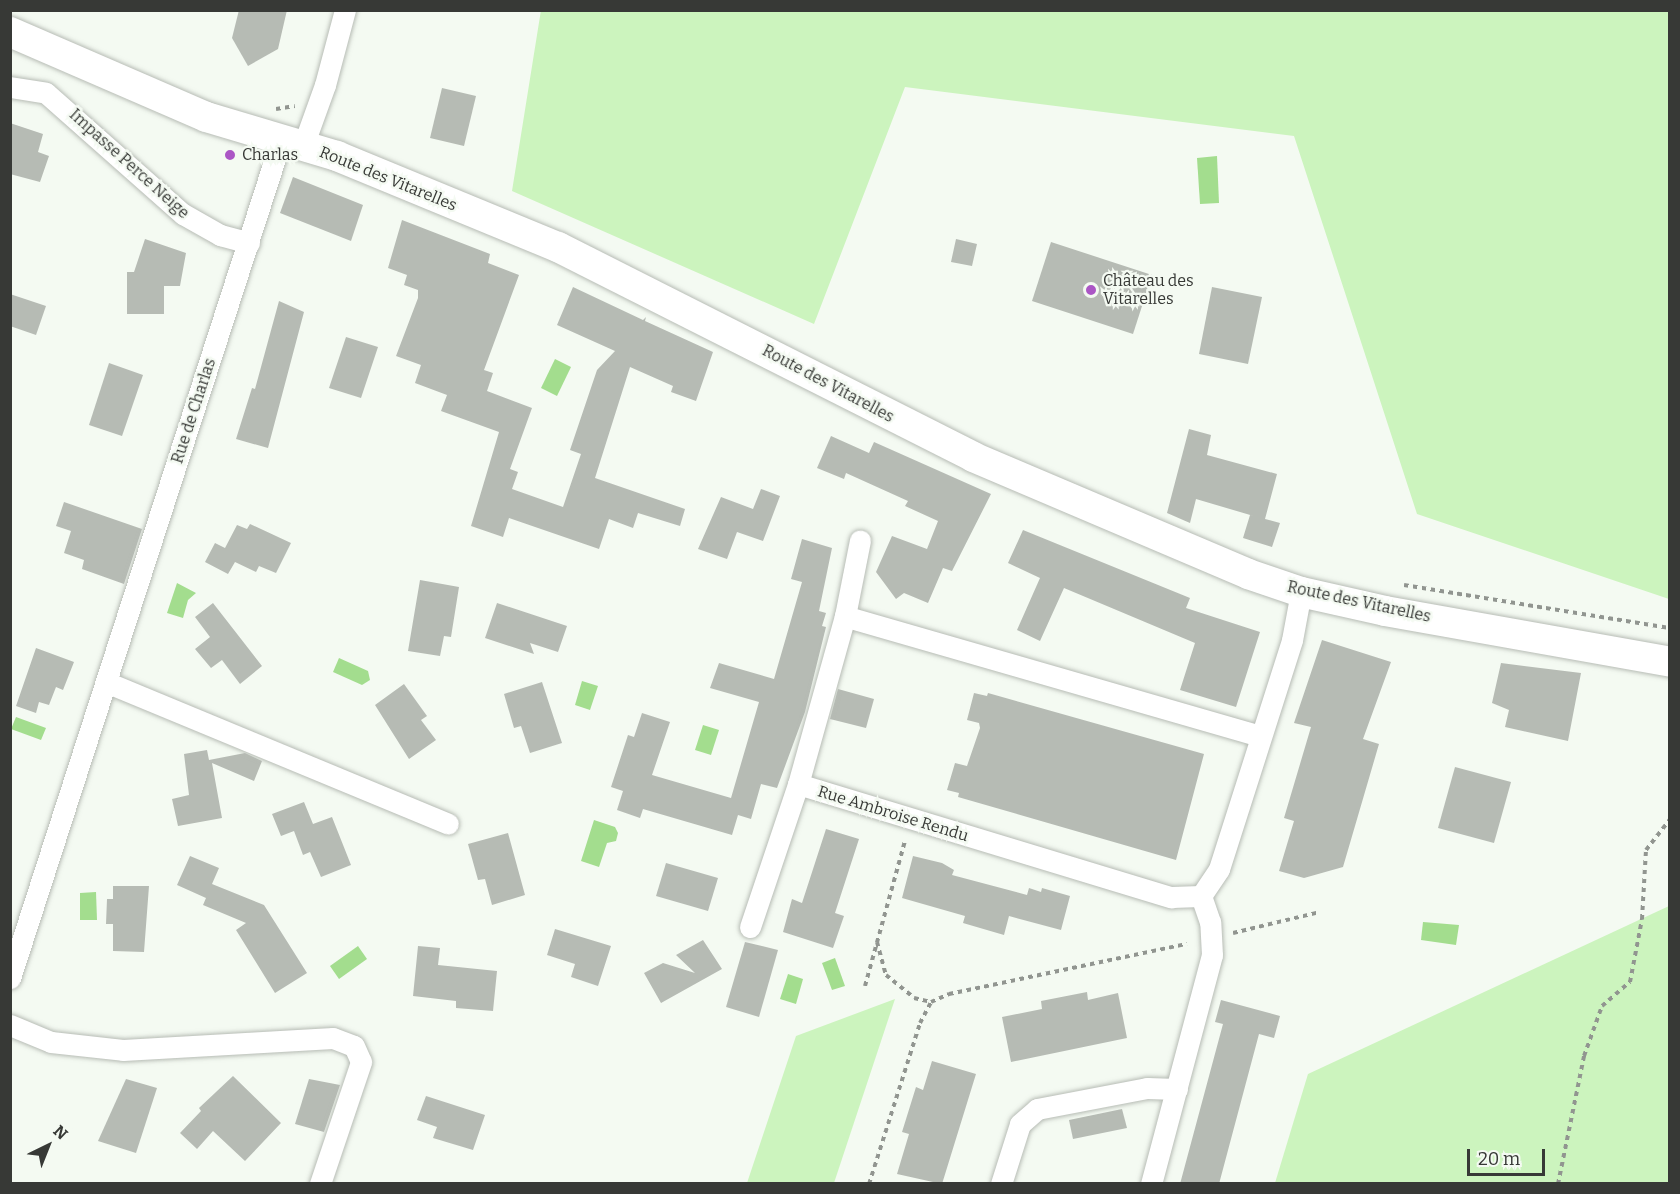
<!DOCTYPE html>
<meta charset="utf-8">
<style>
body{margin:0}
#map{position:relative;width:1680px;height:1194px;overflow:hidden;background:#f4faf2;font-family:Bitter,serif}
div>[style]{position:absolute}
[style*='--x']{left:calc(var(--x)*1px);top:calc(var(--y)*1px);width:calc(var(--w)*1px);rotate:calc(var(--a)*1deg)}
.green>*{inset:0;background:#ccf4be}
.water>*{inset:0;background:#a3dd8e}
.building>*{inset:0;background:#b6bbb4}
.path>*{height:4px;margin-top:-2px;transform-origin:0;background:repeating-linear-gradient(90deg,#919590 0 4.5px,transparent 0 9px)}
.roads{filter:drop-shadow(0 0 2px #b7bcb5) drop-shadow(0 0 2px #b7bcb5)}
.street>*{height:21px;margin:-10.5px;padding:0 10.5px;transform-origin:10.5px;border-radius:10.5px;background:#fff}
.secondary>*{height:30px;margin:-15px;padding:0 15px;transform-origin:15px;border-radius:15px;background:#fff}
.dots>*{width:16px;height:16px;translate:-50% -50%;box-sizing:border-box;border:3px solid #f4faf2;border-radius:50%}
span{translate:-50% -50%;white-space:nowrap;text-align:center;line-height:1.15;-webkit-text-stroke:4.5px #f4faf2;paint-order:stroke}
.poi-label{font-size:16px;color:#373936}
.left{translate:0 -50%;text-align:left}
.street-label{font-size:16px;color:#373936}
.frame{position:absolute;inset:0;border:12px solid #373936;pointer-events:none}
.north{position:absolute;left:18px;top:1116px;width:60px;height:60px;-webkit-text-stroke:4px #f4faf2;paint-order:stroke;rotate:43deg;font-size:16px;font-weight:700;line-height:24px;text-align:center;color:#373936}
.north::after{content:'';display:block;margin:auto;width:21px;height:27px;background:#373936;clip-path:polygon(50% 0,100% 100%,50% 72%,0 100%)}
.scale{position:absolute;left:1467px;top:1149px;width:78px;height:27px;box-sizing:border-box;border:3px solid #373936;border-top:0;padding-left:8px;font-size:18px;line-height:21px;white-space:nowrap;color:#373936;-webkit-text-stroke:4px #f4faf2;paint-order:stroke}
</style>
<div id="map">
<div class="green">
<div style="clip-path:polygon(541px 10px,1669px 11px,1669px 599px,1417px 514px,1294px 136px,905px 87px,814px 324px,512px 191px)"></div>
<div style="clip-path:polygon(1669px 906px,1669px 1183px,1275px 1183px,1308px 1074px)"></div>
<div style="clip-path:polygon(895px 999px,834px 1183px,747px 1183px,796px 1036px)"></div>
</div>
<div class="water">
<div style="clip-path:polygon(1217px 156px,1219px 203px,1200px 204px,1197px 158px)"></div>
<div style="clip-path:polygon(555px 359px,571px 367px,557px 396px,541px 388px)"></div>
<div style="clip-path:polygon(177px 583px,196px 593px,188px 600px,183px 618px,167px 613px)"></div>
<div style="clip-path:polygon(339px 658px,368px 671px,370px 680px,362px 685px,333px 672px)"></div>
<div style="clip-path:polygon(582px 681px,598px 686px,590px 710px,575px 705px)"></div>
<div style="clip-path:polygon(16px 717px,46px 728px,41px 740px,11px 729px)"></div>
<div style="clip-path:polygon(703px 725px,719px 730px,711px 755px,695px 750px)"></div>
<div style="clip-path:polygon(594px 820px,615px 827px,618px 833px,616px 841px,607px 843px,599px 867px,581px 861px)"></div>
<div style="clip-path:polygon(96px 892px,97px 920px,80px 920px,80px 893px)"></div>
<div style="clip-path:polygon(1423px 922px,1459px 925px,1456px 945px,1421px 940px)"></div>
<div style="clip-path:polygon(358px 946px,367px 959px,339px 979px,330px 966px)"></div>
<div style="clip-path:polygon(835px 958px,845px 986px,832px 990px,822px 963px)"></div>
<div style="clip-path:polygon(788px 974px,803px 979px,796px 1004px,780px 999px)"></div>
</div>
<div class="building">
<div style="clip-path:polygon(239px 10px,287px 10px,278px 49px,248px 66px,232px 38px)"></div>
<div style="clip-path:polygon(442px 88px,476px 96px,464px 146px,430px 138px)"></div>
<div style="clip-path:polygon(10px 123px,43px 134px,38px 152px,49px 156px,40px 182px,10px 174px)"></div>
<div style="clip-path:polygon(293px 177px,363px 205px,351px 241px,280px 213px)"></div>
<div style="clip-path:polygon(402px 220px,490px 254px,488px 263px,519px 275px,484px 370px,493px 373px,487px 391px,532px 408px,510px 469px,518px 472px,512px 489px,563px 507px,581px 454px,570px 450px,597px 370px,615px 351px,557px 325px,573px 287px,643px 320px,646px 317px,645px 321px,713px 352px,696px 401px,671px 392px,673px 386px,630px 367px,595px 478px,685px 509px,680px 526px,638px 513px,633px 528px,609px 519px,599px 549px,509px 518px,503px 537px,471px 526px,499px 432px,441px 411px,447px 395px,415px 383px,421px 365px,396px 356px,418px 298px,418px 290px,404px 285px,407px 275px,388px 268px)"></div>
<div style="clip-path:polygon(145px 239px,186px 253px,180px 286px,164px 286px,164px 314px,127px 314px,127px 272px,134px 272px)"></div>
<div style="clip-path:polygon(956px 239px,977px 244px,972px 266px,951px 262px)"></div>
<div style="clip-path:polygon(1051px 242px,1152px 275px,1133px 334px,1032px 301px)"></div>
<div style="clip-path:polygon(1212px 287px,1262px 297px,1248px 364px,1199px 354px)"></div>
<div style="clip-path:polygon(10px 294px,46px 306px,36px 335px,10px 326px)"></div>
<div style="clip-path:polygon(279px 301px,304px 312px,268px 448px,236px 439px,252px 388px,255px 389px)"></div>
<div style="clip-path:polygon(346px 337px,378px 347px,361px 398px,329px 388px)"></div>
<div style="clip-path:polygon(109px 363px,143px 375px,122px 436px,89px 425px)"></div>
<div style="clip-path:polygon(1189px 429px,1211px 435px,1207px 455px,1277px 474px,1265px 519px,1280px 523px,1272px 547px,1243px 538px,1250px 515px,1257px 517px,1196px 499px,1190px 523px,1167px 513px)"></div>
<div style="clip-path:polygon(831px 436px,869px 453px,874px 442px,991px 494px,952px 571px,943px 568px,928px 603px,904px 593px,896px 599px,876px 572px,892px 536px,927px 549px,938px 521px,905px 506px,908px 501px,846px 473px,844px 479px,817px 468px)"></div>
<div style="clip-path:polygon(761px 489px,780px 496px,763px 541px,737px 532px,727px 559px,698px 549px,721px 497px,753px 509px)"></div>
<div style="clip-path:polygon(64px 502px,142px 529px,124px 584px,82px 569px,84px 560px,64px 553px,71px 531px,56px 526px)"></div>
<div style="clip-path:polygon(250px 524px,291px 543px,276px 573px,259px 566px,256px 572px,235px 562px,228px 574px,205px 562px,215px 543px,225px 548px,237px 525px,247px 529px)"></div>
<div style="clip-path:polygon(1023px 530px,1190px 598px,1186px 608px,1260px 632px,1236px 707px,1180px 690px,1195px 643px,1064px 588px,1040px 641px,1017px 630px,1040px 578px,1008px 563px)"></div>
<div style="clip-path:polygon(802px 539px,832px 548px,819px 611px,826px 613px,822px 626px,826px 627px,805px 712px,777px 788px,761px 784px,751px 819px,738px 815px,732px 835px,643px 809px,640px 818px,617px 810px,623px 791px,611px 787px,628px 735px,634px 737px,642px 713px,670px 722px,652px 775px,731px 798px,759px 702px,710px 688px,719px 663px,774px 679px,802px 582px,791px 579px)"></div>
<div style="clip-path:polygon(420px 580px,459px 587px,451px 637px,444px 636px,440px 656px,408px 651px)"></div>
<div style="clip-path:polygon(213px 603px,262px 666px,240px 684px,222px 660px,211px 668px,195px 649px,210px 637px,195px 617px)"></div>
<div style="clip-path:polygon(497px 603px,567px 626px,558px 652px,530px 643px,534px 654px,485px 638px)"></div>
<div style="clip-path:polygon(1322px 640px,1391px 662px,1363px 739px,1379px 744px,1343px 867px,1304px 878px,1279px 871px,1294px 821px,1284px 818px,1311px 727px,1294px 723px)"></div>
<div style="clip-path:polygon(36px 648px,74px 662px,63px 690px,56px 687px,49px 705px,39px 702px,36px 713px,16px 706px)"></div>
<div style="clip-path:polygon(1501px 663px,1581px 673px,1568px 741px,1505px 727px,1509px 710px,1492px 703px)"></div>
<div style="clip-path:polygon(542px 682px,562px 743px,530px 753px,521px 726px,514px 728px,504px 694px)"></div>
<div style="clip-path:polygon(404px 684px,427px 716px,421px 720px,436px 740px,409px 759px,375px 705px)"></div>
<div style="clip-path:polygon(838px 689px,874px 699px,866px 728px,830px 719px)"></div>
<div style="clip-path:polygon(974px 693px,987px 696px,988px 693px,1204px 754px,1176px 860px,958px 797px,959px 793px,947px 790px,955px 763px,967px 766px,980px 728px,979px 723px,967px 720px)"></div>
<div style="clip-path:polygon(207px 750px,209px 760px,245px 753px,262px 761px,254px 781px,212px 763px,222px 818px,178px 826px,172px 799px,189px 795px,184px 754px)"></div>
<div style="clip-path:polygon(1455px 767px,1511px 782px,1494px 843px,1438px 828px)"></div>
<div style="clip-path:polygon(304px 802px,313px 824px,332px 817px,351px 865px,321px 877px,310px 852px,303px 855px,294px 831px,281px 836px,272px 814px)"></div>
<div style="clip-path:polygon(826px 829px,859px 839px,835px 913px,844px 916px,833px 948px,783px 932px,792px 899px,802px 903px)"></div>
<div style="clip-path:polygon(508px 833px,525px 895px,492px 905px,485px 879px,478px 880px,468px 844px)"></div>
<div style="clip-path:polygon(190px 856px,219px 868px,212px 884px,264px 905px,307px 973px,275px 993px,236px 930px,246px 923px,203px 905px,206px 898px,177px 885px)"></div>
<div style="clip-path:polygon(913px 856px,942px 863px,954px 870px,952px 875px,1027px 895px,1029px 888px,1041px 892px,1042px 888px,1070px 896px,1061px 930px,1009px 916px,1004px 935px,963px 923px,965px 916px,902px 898px)"></div>
<div style="clip-path:polygon(666px 863px,718px 878px,708px 911px,656px 896px)"></div>
<div style="clip-path:polygon(113px 886px,149px 886px,144px 952px,113px 951px,113px 924px,106px 924px,107px 899px,113px 899px)"></div>
<div style="clip-path:polygon(555px 929px,611px 946px,598px 986px,571px 977px,575px 964px,547px 955px)"></div>
<div style="clip-path:polygon(703px 940px,722px 969px,661px 1003px,644px 973px,663px 963px,695px 973px,676px 955px)"></div>
<div style="clip-path:polygon(745px 942px,778px 950px,759px 1017px,726px 1007px)"></div>
<div style="clip-path:polygon(418px 946px,440px 948px,438px 965px,497px 971px,493px 1011px,456px 1008px,456px 1001px,413px 996px)"></div>
<div style="clip-path:polygon(1087px 992px,1088px 1000px,1118px 993px,1127px 1038px,1011px 1062px,1002px 1017px,1042px 1009px,1041px 1001px)"></div>
<div style="clip-path:polygon(1221px 1000px,1280px 1016px,1274px 1038px,1259px 1034px,1219px 1184px,1180px 1184px,1223px 1024px,1215px 1022px)"></div>
<div style="clip-path:polygon(932px 1061px,976px 1074px,942px 1184px,897px 1174px,909px 1134px,902px 1132px,916px 1087px,923px 1090px)"></div>
<div style="clip-path:polygon(233px 1076px,281px 1123px,245px 1161px,213px 1131px,197px 1149px,180px 1133px,201px 1111px,199px 1108px)"></div>
<div style="clip-path:polygon(126px 1079px,157px 1088px,136px 1153px,98px 1141px)"></div>
<div style="clip-path:polygon(309px 1079px,340px 1085px,324px 1132px,295px 1124px)"></div>
<div style="clip-path:polygon(426px 1096px,485px 1115px,473px 1150px,433px 1138px,437px 1127px,417px 1120px)"></div>
<div style="clip-path:polygon(1122px 1109px,1127px 1128px,1073px 1139px,1069px 1120px)"></div>
</div>
<div class="path">
<div style="--x:276;--y:109;--w:19;--a:-9"></div>
<div style="--x:1404;--y:585;--w:269;--a:9.2"></div>
<div style="--x:1233;--y:933;--w:89;--a:-13.6"></div>
<div style="--x:877;--y:942;--w:34;--a:75"></div>
<div style="--x:886;--y:975;--w:36;--a:39"></div>
<div style="--x:914;--y:998;--w:17;--a:13"></div>
<div style="--x:865;--y:986;--w:150;--a:-74.6"></div>
<div style="--x:869;--y:1184;--w:169;--a:-72.4"></div>
<div style="--x:920;--y:1023;--w:24;--a:-62"></div>
<div style="--x:931;--y:1002;--w:20;--a:-24"></div>
<div style="--x:949;--y:994;--w:243;--a:-11.9"></div>
<div style="--x:1558;--y:1184;--w:131;--a:-78.5"></div>
<div style="--x:1584;--y:1056;--w:53;--a:-70.2"></div>
<div style="--x:1602;--y:1006;--w:37;--a:-41"></div>
<div style="--x:1630;--y:982;--w:64;--a:-79.2"></div>
<div style="--x:1642;--y:919;--w:69;--a:-86.7"></div>
<div style="--x:1646;--y:850;--w:39;--a:-52"></div>
</div>
<div class="roads">
<div class="street">
<div style="--x:10;--y:87;--w:36;--a:9"></div>
<div style="--x:46;--y:93;--w:183;--a:41.5"></div>
<div style="--x:183;--y:214;--w:43;--a:29.6"></div>
<div style="--x:220;--y:235;--w:30;--a:15"></div>
<div style="--x:303;--y:146;--w:65;--a:-70.2"></div>
<div style="--x:325;--y:85;--w:78;--a:-75.1"></div>
<div style="--x:845;--y:616;--w:77;--a:-78.8"></div>
<div style="--x:106;--y:682;--w:370;--a:22.5"></div>
<div style="--x:1260;--y:736;--w:432;--a:-163.9"></div>
<div style="--x:845;--y:616;--w:174;--a:105.6"></div>
<div style="--x:798;--y:784;--w:390;--a:16.9"></div>
<div style="--x:1171;--y:897;--w:30;--a:-2"></div>
<div style="--x:1201;--y:896;--w:32;--a:-56"></div>
<div style="--x:1219;--y:869;--w:240;--a:-72.3"></div>
<div style="--x:1292;--y:640;--w:49;--a:-79.4"></div>
<div style="--x:750;--y:927;--w:151;--a:-71.4"></div>
<div style="--x:10;--y:978;--w:881;--a:-72.08"></div>
<div style="--x:10;--y:1025;--w:44;--a:22.5"></div>
<div style="--x:51;--y:1042;--w:72;--a:6.3"></div>
<div style="--x:123;--y:1050;--w:210;--a:-3.3"></div>
<div style="--x:333;--y:1038;--w:22;--a:21"></div>
<div style="--x:354;--y:1046;--w:17;--a:66"></div>
<div style="--x:361;--y:1062;--w:129;--a:108.6"></div>
<div style="--x:1001;--y:1184;--w:63;--a:-72.4"></div>
<div style="--x:1020;--y:1124;--w:23;--a:-41"></div>
<div style="--x:1037;--y:1109;--w:112;--a:-10.8"></div>
<div style="--x:1147;--y:1088;--w:30;--a:2"></div>
<div style="--x:1151;--y:1184;--w:237;--a:-75.1"></div>
<div style="--x:1212;--y:955;--w:33;--a:-93"></div>
<div style="--x:1210;--y:922;--w:28;--a:-109"></div>
</div>
<div class="secondary">
<div style="--x:10;--y:32;--w:214;--a:23.4"></div>
<div style="--x:206;--y:117;--w:137;--a:16.6"></div>
<div style="--x:337;--y:156;--w:239;--a:22.4"></div>
<div style="--x:558;--y:247;--w:465;--a:26.8"></div>
<div style="--x:973;--y:457;--w:299;--a:23"></div>
<div style="--x:1248;--y:574;--w:56;--a:18.8"></div>
<div style="--x:1301;--y:592;--w:86;--a:12.7"></div>
<div style="--x:1385;--y:611;--w:290;--a:10.1"></div>
</div>
</div>
<div class="dots">
<div style="left:230px;top:155px;background:#ab56c5"></div>
<div style="left:1091px;top:290px;background:#ab56c5"></div>
</div>
<div class="poi-label">
<span class="left" style="left:242px;top:155px">Charlas</span>
<span class="left" style="left:1103px;top:290px">Château des<br>Vitarelles</span>
</div>
<div class="street-label">
<span style="left:129px;top:164px;rotate:42deg">Impasse Perce Neige</span>
<span style="left:388px;top:179px;rotate:22deg">Route des Vitarelles</span>
<span style="left:828px;top:384px;rotate:28deg">Route des Vitarelles</span>
<span style="left:194px;top:411px;rotate:-72deg">Rue de Charlas</span>
<span style="left:1359px;top:602px;rotate:12deg">Route des Vitarelles</span>
<span style="left:893px;top:814px;rotate:17deg">Rue Ambroise Rendu</span>
</div>
<div class="frame"></div>
<div class="north">N</div>
<div class="scale">20 m</div>
</div>
